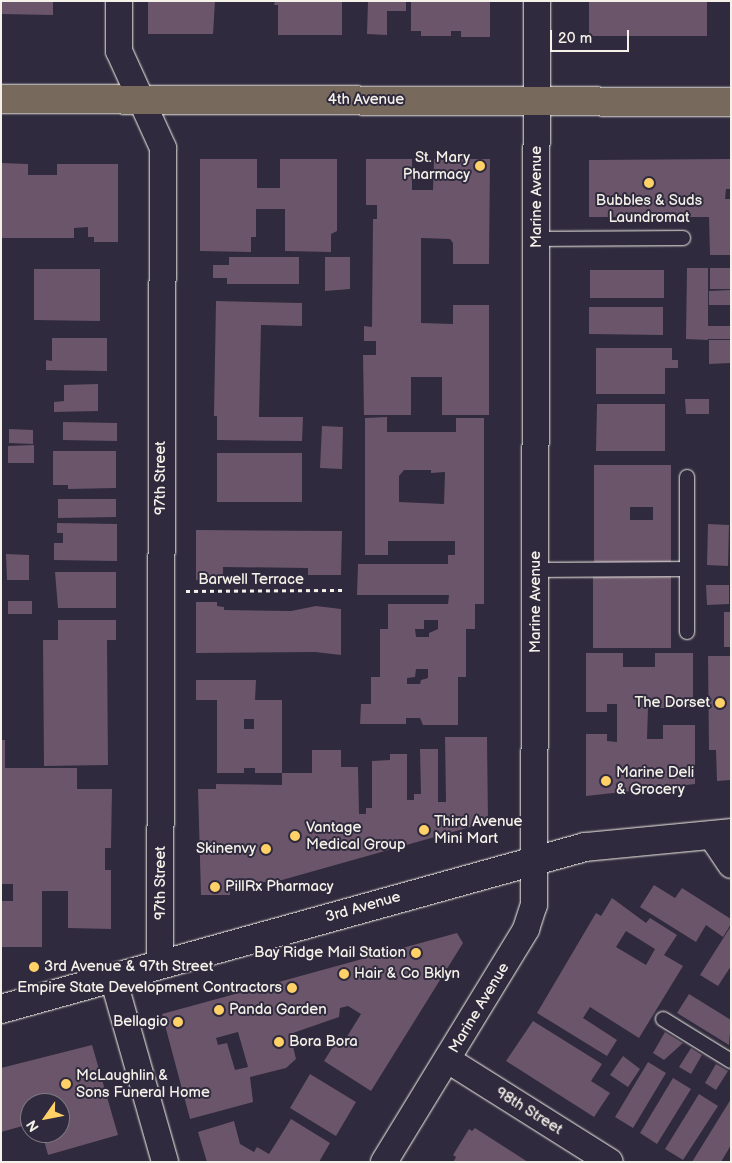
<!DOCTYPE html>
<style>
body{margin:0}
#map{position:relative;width:732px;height:1163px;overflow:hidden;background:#2f2a3d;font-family:"Balsamiq Sans",sans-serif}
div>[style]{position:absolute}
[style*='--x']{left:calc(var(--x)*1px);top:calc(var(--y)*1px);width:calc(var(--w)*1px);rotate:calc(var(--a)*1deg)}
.building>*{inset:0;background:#6b556a}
.path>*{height:3px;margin-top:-1.5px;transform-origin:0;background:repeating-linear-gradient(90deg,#f4f1e8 0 4px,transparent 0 8px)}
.roads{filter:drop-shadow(0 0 1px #f4f1e8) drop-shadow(0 0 1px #f4f1e8)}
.service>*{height:14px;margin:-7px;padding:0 7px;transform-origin:7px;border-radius:7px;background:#2f2a3d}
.minor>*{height:26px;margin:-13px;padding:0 13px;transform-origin:13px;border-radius:13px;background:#2f2a3d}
.tertiary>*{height:28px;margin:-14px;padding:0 14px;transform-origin:14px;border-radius:14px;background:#2f2a3d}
.primary>*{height:28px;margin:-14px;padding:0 14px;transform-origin:14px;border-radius:14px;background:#77695c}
.dots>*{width:14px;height:14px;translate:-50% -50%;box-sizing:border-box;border:2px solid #2f2a3d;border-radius:50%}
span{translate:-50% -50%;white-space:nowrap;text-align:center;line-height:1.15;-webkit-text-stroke:4px #2f2a3d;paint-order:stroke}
.street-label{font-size:15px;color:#f4f1e8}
.poi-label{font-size:15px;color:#f4f1e8}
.right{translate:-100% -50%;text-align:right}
.left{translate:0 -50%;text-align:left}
.frame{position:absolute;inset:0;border:2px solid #f4f1e8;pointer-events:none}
.north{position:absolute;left:20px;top:1093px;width:50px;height:50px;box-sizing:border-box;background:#2f2a3d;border:1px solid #7e7a81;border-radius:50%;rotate:237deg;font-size:14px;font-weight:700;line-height:20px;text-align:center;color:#f4f1e8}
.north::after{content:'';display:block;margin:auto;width:18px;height:22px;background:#ffd166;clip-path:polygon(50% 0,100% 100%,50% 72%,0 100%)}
.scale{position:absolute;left:550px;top:30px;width:79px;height:22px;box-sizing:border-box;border:2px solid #f4f1e8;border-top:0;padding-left:6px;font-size:15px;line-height:18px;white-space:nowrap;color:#f4f1e8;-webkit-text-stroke:4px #2f2a3d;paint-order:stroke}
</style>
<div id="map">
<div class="building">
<div style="clip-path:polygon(1px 1px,53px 1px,53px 15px,1px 14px)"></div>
<div style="clip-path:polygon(148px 1px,215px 1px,213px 34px,148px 34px)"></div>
<div style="clip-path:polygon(275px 1px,342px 1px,342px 35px,278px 35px,278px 5px,274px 5px)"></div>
<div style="clip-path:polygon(368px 1px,406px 1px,406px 11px,387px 11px,387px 35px,367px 34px)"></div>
<div style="clip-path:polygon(411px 1px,490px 1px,490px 37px,461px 37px,461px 31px,451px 31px,451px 36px,421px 36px,421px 31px,411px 31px)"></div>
<div style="clip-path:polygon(589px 1px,707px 1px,707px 36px,589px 36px)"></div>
<div style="clip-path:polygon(200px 159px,257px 159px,257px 188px,280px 188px,280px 159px,337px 159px,337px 231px,331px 234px,331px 252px,285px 251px,285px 209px,256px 209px,256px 237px,251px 237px,251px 252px,200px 251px)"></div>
<div style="clip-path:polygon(366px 159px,412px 159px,412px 190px,433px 190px,434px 159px,490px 159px,489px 264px,453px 264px,453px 243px,450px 239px,421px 238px,421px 323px,453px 324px,453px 305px,489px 305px,489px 415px,442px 415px,442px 377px,411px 377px,411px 415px,364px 415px,363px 355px,376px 355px,376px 341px,364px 341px,364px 326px,372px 327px,373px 219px,377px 219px,377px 205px,366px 205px)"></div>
<div style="clip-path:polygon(731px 159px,731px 189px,726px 189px,725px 199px,731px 199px,731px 255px,710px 255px,709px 217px,589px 217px,589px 160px)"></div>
<div style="clip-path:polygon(1px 163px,28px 164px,28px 175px,57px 175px,57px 164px,118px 164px,118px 242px,94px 242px,94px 237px,88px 237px,88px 227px,74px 228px,74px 238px,1px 238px)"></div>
<div style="clip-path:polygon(229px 257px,299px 257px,299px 284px,227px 284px,227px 278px,213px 278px,213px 265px,229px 265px)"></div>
<div style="clip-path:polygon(325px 257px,350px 257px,350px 289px,325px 291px)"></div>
<div style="clip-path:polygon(687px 268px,708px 268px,708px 340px,686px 339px)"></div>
<div style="clip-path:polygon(710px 268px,731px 268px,731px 289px,710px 289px)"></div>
<div style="clip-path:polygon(34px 269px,100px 269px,100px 321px,34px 320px)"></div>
<div style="clip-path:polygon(590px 270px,664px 270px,664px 298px,590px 298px)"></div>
<div style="clip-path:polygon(730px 290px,730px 305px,709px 305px,709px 291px)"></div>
<div style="clip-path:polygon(216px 301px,302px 303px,302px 326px,261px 325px,259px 417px,303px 417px,302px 441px,217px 440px,217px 416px,214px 416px)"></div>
<div style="clip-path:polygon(589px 307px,663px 307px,663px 335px,589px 334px)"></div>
<div style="clip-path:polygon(708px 326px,731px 326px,731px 339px,708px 339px)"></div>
<div style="clip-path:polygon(52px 338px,107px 338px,107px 371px,46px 370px,46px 360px,52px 361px)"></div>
<div style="clip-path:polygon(709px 340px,731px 340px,731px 363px,709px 364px)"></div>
<div style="clip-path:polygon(596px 348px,672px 348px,672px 360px,678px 360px,678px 368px,665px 368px,665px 394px,596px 394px)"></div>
<div style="clip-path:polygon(98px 384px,98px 411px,54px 412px,54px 402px,64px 401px,64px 385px)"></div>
<div style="clip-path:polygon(685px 399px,709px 399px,709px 414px,686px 414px)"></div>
<div style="clip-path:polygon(597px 404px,665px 404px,665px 451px,596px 451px)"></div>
<div style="clip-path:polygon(evenodd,387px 417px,387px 432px,456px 432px,456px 418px,484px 418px,484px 604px,475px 604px,475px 629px,466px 629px,466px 677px,458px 677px,458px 725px,423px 725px,420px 718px,406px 718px,406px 724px,360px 724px,361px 704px,371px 704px,371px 677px,380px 677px,380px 629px,388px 629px,388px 604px,448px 604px,449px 595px,357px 595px,358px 564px,448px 564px,448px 555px,455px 555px,455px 541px,388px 541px,388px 555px,365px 555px,365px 418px,387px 417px,404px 470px,431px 470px,431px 473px,445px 472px,444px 504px,399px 502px,399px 476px,404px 470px,387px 417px,424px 620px,438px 620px,438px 629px,429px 633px,429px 637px,416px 637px,415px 629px,424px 629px,424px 620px,387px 417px,416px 669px,428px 669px,428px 678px,421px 680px,420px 684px,407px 684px,407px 678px,415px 677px,416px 669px)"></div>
<div style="clip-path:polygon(63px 422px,117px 423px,117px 441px,63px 440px)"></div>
<div style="clip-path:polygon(322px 426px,343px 427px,342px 469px,320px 468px)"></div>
<div style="clip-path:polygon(9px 429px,33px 430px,33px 444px,9px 443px)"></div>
<div style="clip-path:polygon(34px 445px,34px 463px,8px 463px,8px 446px)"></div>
<div style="clip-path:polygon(53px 451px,116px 451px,116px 488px,68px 489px,68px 485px,53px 485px)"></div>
<div style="clip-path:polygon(217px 453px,302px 453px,302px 502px,217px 502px)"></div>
<div style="clip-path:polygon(evenodd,594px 465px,671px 465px,671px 564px,594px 564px,594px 465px,630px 507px,653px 507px,653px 520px,630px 520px,630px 507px)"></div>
<div style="clip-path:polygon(58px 499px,116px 499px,116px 517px,58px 518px)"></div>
<div style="clip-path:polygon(57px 523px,117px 524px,117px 561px,54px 560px,54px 543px,63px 543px,63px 533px,57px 533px)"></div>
<div style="clip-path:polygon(708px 524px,729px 525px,728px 566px,707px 565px)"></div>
<div style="clip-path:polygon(196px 530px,342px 531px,341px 575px,308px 575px,308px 568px,223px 567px,223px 576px,215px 576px,215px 580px,196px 580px)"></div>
<div style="clip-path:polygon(6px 554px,29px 555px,29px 580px,7px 580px)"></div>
<div style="clip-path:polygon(55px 572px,116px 572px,116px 608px,58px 608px)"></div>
<div style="clip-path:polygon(593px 575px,671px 575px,671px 648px,593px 648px)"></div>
<div style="clip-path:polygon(706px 585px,729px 585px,729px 604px,707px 605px)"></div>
<div style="clip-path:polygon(8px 601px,32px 601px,32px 614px,8px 614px)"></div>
<div style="clip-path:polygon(196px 602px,217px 602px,217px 606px,224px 607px,224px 610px,291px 611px,316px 606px,341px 609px,341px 655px,315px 652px,196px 653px)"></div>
<div style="clip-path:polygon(724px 612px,731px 612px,731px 647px,724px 647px)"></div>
<div style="clip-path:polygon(58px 620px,116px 620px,116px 640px,107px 640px,108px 765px,44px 766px,43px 640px,58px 640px)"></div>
<div style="clip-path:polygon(586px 653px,623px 653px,623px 667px,655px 667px,655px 653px,693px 653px,693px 708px,648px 708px,647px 739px,663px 739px,663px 725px,695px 725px,695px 784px,586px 796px,586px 734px,607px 734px,607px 741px,617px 742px,617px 704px,607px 704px,607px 712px,586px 712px)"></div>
<div style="clip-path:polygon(708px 656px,731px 656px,731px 780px,717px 781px,716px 750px,709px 750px)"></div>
<div style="clip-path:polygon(evenodd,196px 680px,256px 680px,255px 700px,282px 700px,282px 773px,255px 773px,255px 768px,244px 768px,244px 773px,217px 773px,217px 700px,196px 700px,196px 680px,244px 719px,254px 719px,254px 729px,244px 729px,244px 719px)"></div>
<div style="clip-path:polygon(445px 737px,487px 737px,488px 822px,282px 880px,247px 884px,247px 889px,230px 889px,230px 895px,201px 895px,198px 789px,216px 789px,216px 784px,282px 785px,282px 773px,312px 773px,312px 750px,341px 750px,341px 767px,358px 767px,359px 814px,366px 814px,366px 808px,372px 808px,372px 761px,390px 760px,390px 754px,407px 754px,407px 800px,414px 800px,414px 794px,421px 794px,420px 749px,438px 749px,438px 802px,446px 802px)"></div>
<div style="clip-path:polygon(1px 740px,5px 740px,5px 768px,77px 768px,77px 789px,112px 789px,111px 848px,105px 848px,105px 870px,111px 870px,111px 929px,68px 928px,68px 891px,42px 891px,42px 947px,1px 947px,1px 901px,13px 901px,13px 884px,1px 884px)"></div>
<div style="clip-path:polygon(654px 885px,675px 898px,682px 888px,731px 919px,731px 924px,723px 937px,706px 925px,696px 942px,640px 907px)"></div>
<div style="clip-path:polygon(evenodd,612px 898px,646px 923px,650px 918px,677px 935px,664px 955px,683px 966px,639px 1038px,590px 1007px,583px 1018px,617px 1040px,607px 1056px,537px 1013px,596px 913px,601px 916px,612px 898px,626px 931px,655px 949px,646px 965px,616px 947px,626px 931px)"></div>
<div style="clip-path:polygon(731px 926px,731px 966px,718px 986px,700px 975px)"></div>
<div style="clip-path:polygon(evenodd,457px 933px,463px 943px,371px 1091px,324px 1061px,334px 1045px,340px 1048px,361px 1014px,348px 1006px,340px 1008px,339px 1017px,290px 1034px,296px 1059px,286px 1068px,250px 1077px,253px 1102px,190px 1119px,162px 1014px,457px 933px,238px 1032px,248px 1067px,235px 1070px,227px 1043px,218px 1045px,216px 1038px,238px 1032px)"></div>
<div style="clip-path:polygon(689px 994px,731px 1020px,729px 1045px,677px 1013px)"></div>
<div style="clip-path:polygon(533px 1021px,602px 1064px,591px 1081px,610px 1093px,594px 1117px,506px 1061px)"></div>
<div style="clip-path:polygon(665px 1032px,683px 1043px,664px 1060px,653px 1053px)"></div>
<div style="clip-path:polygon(92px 1045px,118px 1135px,48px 1155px,42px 1133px,60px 1133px,60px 1103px,30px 1103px,30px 1124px,1px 1132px,1px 1068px)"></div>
<div style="clip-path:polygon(691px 1048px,702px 1055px,691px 1074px,679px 1067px)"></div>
<div style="clip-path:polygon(623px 1056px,640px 1069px,628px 1087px,610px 1075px)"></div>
<div style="clip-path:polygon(648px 1062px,666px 1073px,633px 1128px,615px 1117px)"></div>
<div style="clip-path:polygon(716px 1064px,728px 1071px,716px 1090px,705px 1083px)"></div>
<div style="clip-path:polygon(310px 1074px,356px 1102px,336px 1136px,290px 1108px)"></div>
<div style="clip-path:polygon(673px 1078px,691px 1089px,657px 1144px,640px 1133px)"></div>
<div style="clip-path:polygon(699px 1094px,718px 1106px,683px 1160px,665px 1149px)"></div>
<div style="clip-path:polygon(731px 1099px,731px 1145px,721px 1162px,692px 1162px)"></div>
<div style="clip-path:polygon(291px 1119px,330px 1143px,319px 1162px,207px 1162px,198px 1132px,234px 1121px,240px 1144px,254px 1152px,257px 1147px,269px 1154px)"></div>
<div style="clip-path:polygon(475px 1128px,528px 1162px,454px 1161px,456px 1157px,453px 1155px,469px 1129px,472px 1131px)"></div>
</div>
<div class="path">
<div style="--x:186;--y:591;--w:156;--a:-0.4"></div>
</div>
<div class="roads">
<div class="service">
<div style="--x:537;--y:239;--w:146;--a:-0.4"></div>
<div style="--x:536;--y:570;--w:151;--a:-0.4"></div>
<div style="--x:687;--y:632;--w:155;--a:-90"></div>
<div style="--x:663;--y:1019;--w:80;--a:31.7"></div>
</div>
<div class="minor">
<div style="--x:119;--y:1;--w:50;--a:90"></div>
<div style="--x:119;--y:51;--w:107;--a:65.6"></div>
<div style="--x:163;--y:148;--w:817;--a:90.21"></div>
<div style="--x:711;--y:835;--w:36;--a:56"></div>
<div style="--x:113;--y:978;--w:191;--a:74.2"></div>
<div style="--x:448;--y:1060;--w:191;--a:32.2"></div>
<div style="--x:384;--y:1162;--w:273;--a:-58.6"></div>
<div style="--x:526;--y:929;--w:25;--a:-72"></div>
<div style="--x:534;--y:905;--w:904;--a:-89.81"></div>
</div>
<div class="tertiary">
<div style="--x:1;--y:1009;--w:606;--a:-15.5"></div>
<div style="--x:585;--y:847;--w:147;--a:-5.5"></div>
</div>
<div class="primary">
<div style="--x:1;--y:99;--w:730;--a:0.24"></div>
</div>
</div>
<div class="dots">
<div style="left:480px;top:166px;background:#ffd166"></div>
<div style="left:649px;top:183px;background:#ffd166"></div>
<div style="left:720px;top:703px;background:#ffd166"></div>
<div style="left:606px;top:781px;background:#ffd166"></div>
<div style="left:424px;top:830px;background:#ffd166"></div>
<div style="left:295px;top:836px;background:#ffd166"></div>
<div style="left:266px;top:849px;background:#ffd166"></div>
<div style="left:215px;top:887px;background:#ffd166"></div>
<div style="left:416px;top:953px;background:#ffd166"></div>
<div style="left:34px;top:967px;background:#ffd166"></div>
<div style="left:344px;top:974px;background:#ffd166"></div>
<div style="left:292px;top:988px;background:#ffd166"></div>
<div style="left:219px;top:1010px;background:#ffd166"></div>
<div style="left:178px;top:1022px;background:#ffd166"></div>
<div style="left:279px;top:1042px;background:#ffd166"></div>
<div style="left:66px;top:1084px;background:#ffd166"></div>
</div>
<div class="street-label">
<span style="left:366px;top:100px">4th Avenue</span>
<span style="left:537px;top:197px;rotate:-90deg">Marine Avenue</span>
<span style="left:161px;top:478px;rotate:-90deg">97th Street</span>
<span style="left:251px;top:580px">Barwell Terrace</span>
<span style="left:536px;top:602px;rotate:-90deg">Marine Avenue</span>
<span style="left:161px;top:883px;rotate:-90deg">97th Street</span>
<span style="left:363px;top:907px;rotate:-16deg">3rd Avenue</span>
<span style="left:479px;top:1008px;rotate:-59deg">Marine Avenue</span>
<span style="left:529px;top:1111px;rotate:32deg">98th Street</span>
</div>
<div class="poi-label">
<span class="right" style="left:470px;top:166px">St. Mary<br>Pharmacy</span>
<span style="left:649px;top:209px">Bubbles &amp; Suds<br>Laundromat</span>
<span class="right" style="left:710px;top:703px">The Dorset</span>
<span class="left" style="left:616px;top:781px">Marine Deli<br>&amp; Grocery</span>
<span class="left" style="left:434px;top:830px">Third Avenue<br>Mini Mart</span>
<span class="left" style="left:306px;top:836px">Vantage<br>Medical Group</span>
<span class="right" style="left:256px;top:849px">Skinenvy</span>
<span class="left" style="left:225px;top:887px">PillRx Pharmacy</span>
<span class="right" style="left:406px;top:953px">Bay Ridge Mail Station</span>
<span class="left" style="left:44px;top:967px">3rd Avenue &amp; 97th Street</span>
<span class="left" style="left:354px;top:974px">Hair &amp; Co Bklyn</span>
<span class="right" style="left:282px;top:988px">Empire State Development Contractors</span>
<span class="left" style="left:229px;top:1010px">Panda Garden</span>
<span class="right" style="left:168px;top:1022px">Bellagio</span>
<span class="left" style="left:289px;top:1042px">Bora Bora</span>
<span class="left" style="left:76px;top:1084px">McLaughlin &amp;<br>Sons Funeral Home</span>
</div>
<div class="frame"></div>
<div class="north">N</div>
<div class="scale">20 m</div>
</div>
